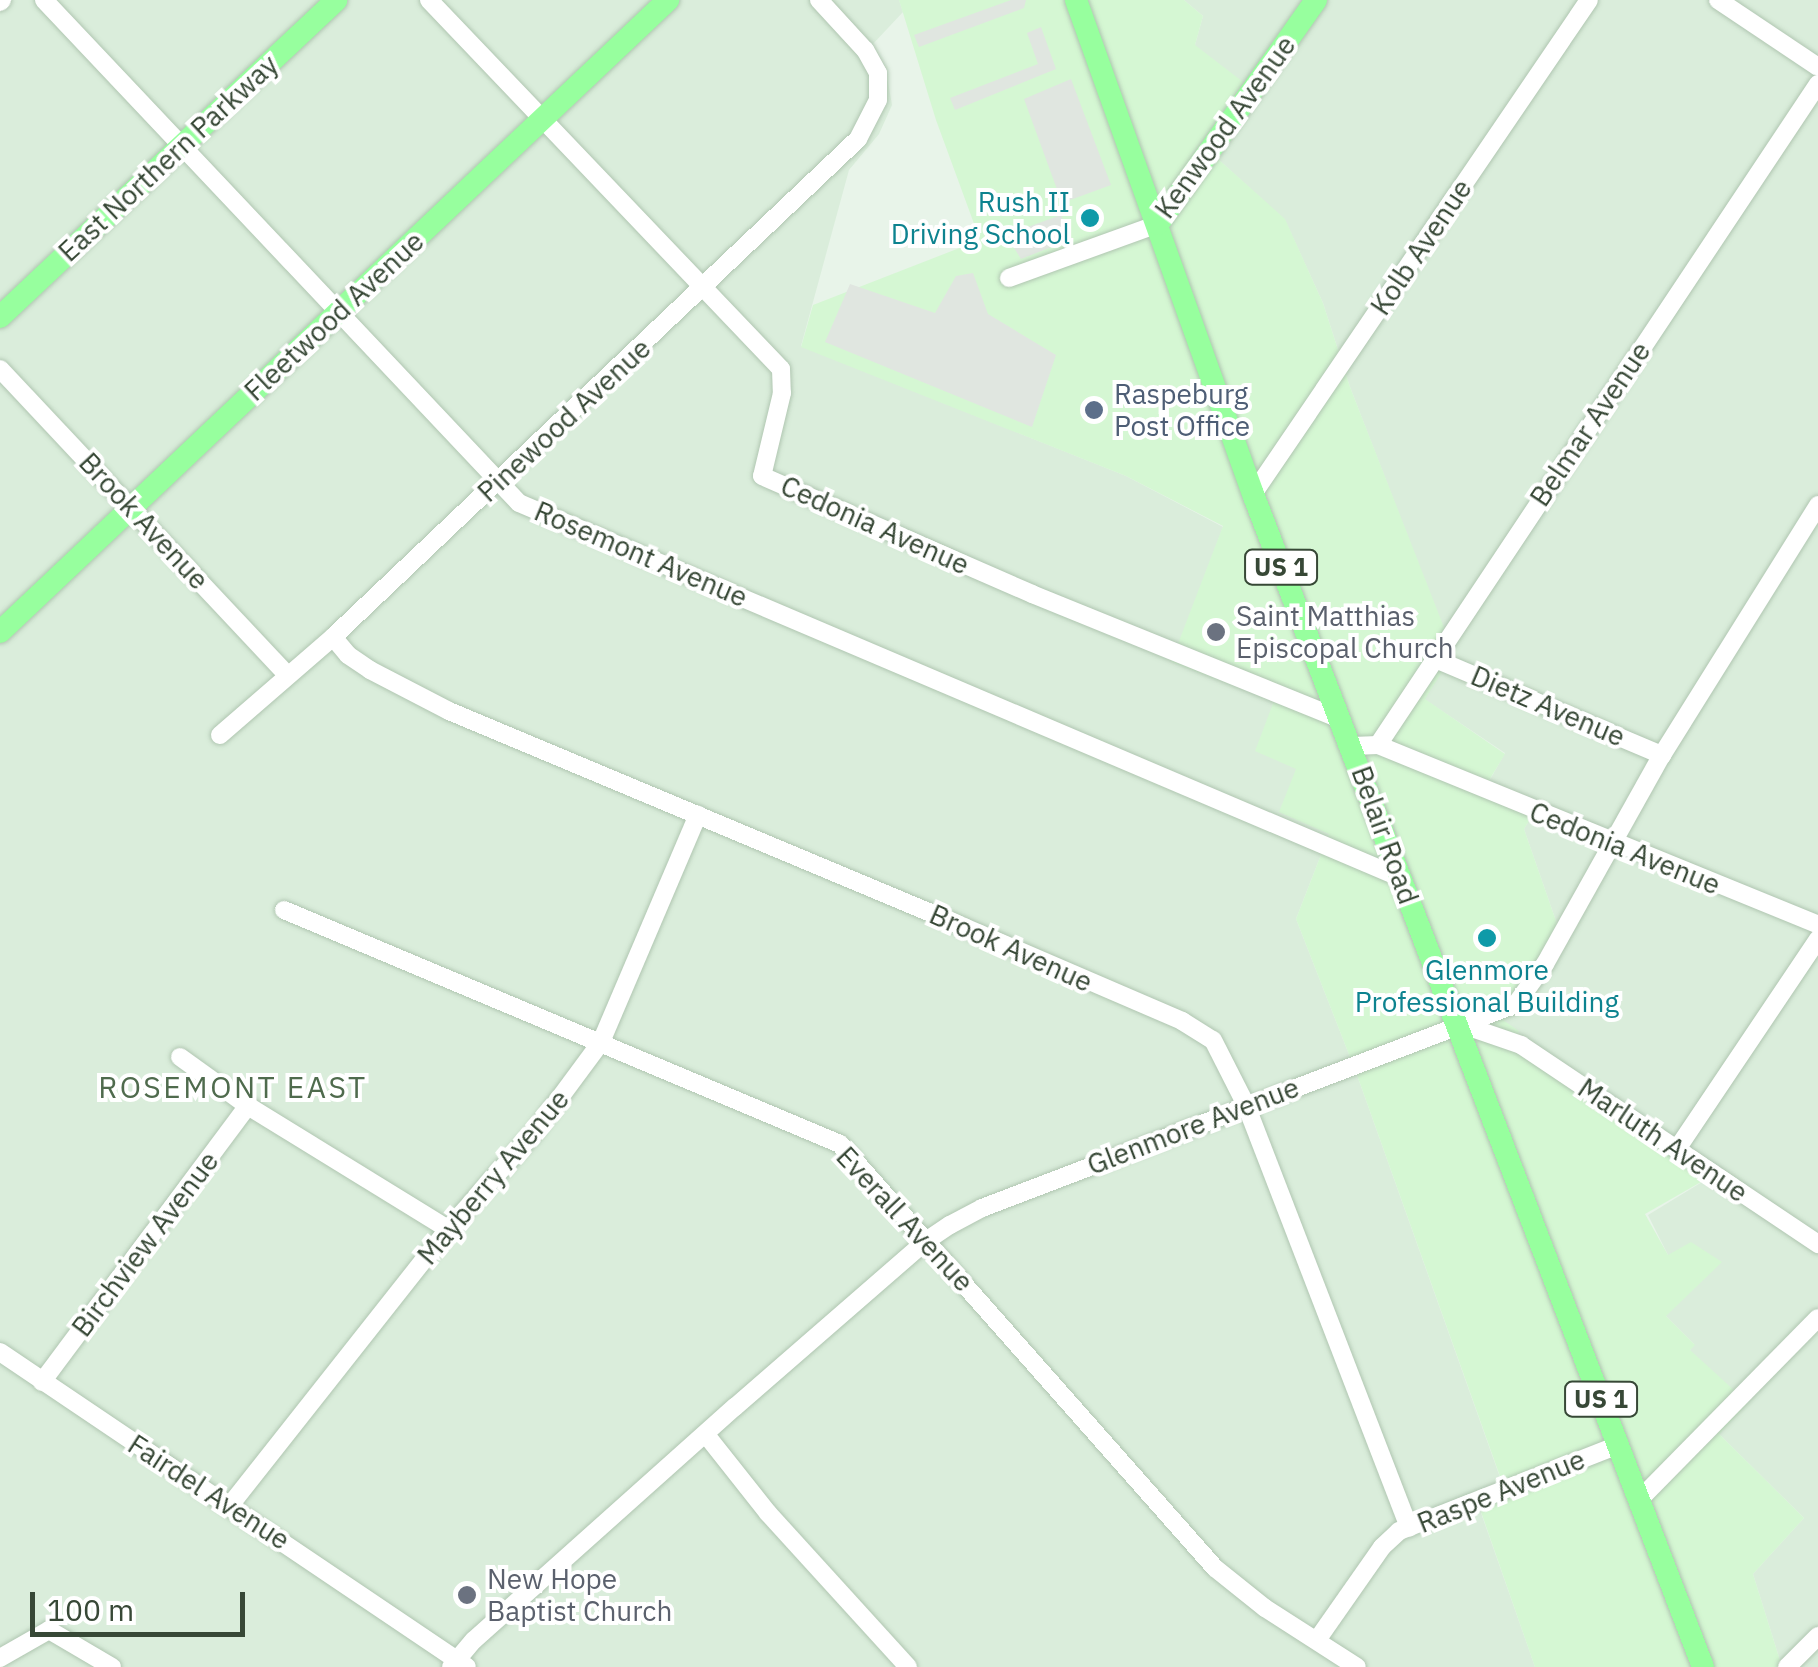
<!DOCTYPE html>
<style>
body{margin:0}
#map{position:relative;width:1818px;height:1667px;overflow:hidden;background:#e8f4e9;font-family:"IBM Plex Sans",sans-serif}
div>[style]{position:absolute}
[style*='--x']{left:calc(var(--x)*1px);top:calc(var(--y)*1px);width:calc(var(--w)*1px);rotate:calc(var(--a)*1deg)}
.residential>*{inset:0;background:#daeddb}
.commercial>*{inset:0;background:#d5f7d3}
.parking>*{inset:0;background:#e0e6e0}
.roads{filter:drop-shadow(0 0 2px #b0c6b1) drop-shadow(0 0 2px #b0c6b1)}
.minor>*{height:18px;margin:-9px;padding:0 9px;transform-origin:9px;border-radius:9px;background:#fff}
.major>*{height:22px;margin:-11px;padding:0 11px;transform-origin:11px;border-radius:11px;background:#97ff9e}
.dots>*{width:28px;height:28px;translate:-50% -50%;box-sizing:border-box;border:5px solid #fff;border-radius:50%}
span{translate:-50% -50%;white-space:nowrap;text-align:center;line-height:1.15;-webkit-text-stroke:8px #fff;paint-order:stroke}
.shield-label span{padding:2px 8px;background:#fff;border:2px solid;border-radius:8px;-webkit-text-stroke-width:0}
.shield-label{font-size:25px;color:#374836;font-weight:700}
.street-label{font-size:28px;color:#374836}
.culture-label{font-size:28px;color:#0d838f}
.right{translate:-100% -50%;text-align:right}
.service-label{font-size:28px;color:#4e5e75}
.left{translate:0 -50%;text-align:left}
.worship-label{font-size:28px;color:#5b616d}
.neighbourhood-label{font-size:30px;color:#4f6b4d;letter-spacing:2.5px}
.scale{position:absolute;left:30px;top:1592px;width:215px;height:45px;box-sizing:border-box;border:5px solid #374836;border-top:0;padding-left:12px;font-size:30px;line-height:35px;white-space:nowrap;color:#374836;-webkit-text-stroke:8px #fff;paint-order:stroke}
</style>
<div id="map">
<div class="residential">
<div style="clip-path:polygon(0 0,899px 0,903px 12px,872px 45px,888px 82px,892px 105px,879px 134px,849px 170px,801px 346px,1126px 476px,1223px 527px,1172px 662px,1275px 701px,1297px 769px,1329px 834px,1296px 919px,1357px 1075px,1507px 1497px,1480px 1510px,1535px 1667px,0 1667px)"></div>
<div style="clip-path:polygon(1184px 0,1818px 0,1818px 1667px,1782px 1667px,1753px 1574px,1804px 1518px,1719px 1434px,1690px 1350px,1694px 1344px,1666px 1316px,1668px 1255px,1648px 1215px,1707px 1179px,1513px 1045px,1502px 1021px,1564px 944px,1524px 829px,1537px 806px,1488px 783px,1505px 753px,1424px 699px,1437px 612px,1350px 387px,1323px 303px,1285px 220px,1218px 159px,1195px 45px,1203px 16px)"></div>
</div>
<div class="commercial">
<div style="clip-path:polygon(899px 0,1184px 0,1203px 16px,1195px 45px,1260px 95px,1218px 159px,1285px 219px,1323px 303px,1350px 387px,1454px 653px,1425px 699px,1505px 754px,1488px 782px,1538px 806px,1524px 829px,1564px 944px,1523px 1008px,1503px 1020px,1519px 1031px,1513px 1045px,1708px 1178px,1645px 1214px,1668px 1255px,1691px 1242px,1722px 1262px,1666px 1316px,1695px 1345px,1690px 1350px,1748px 1403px,1719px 1434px,1804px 1518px,1753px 1574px,1782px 1667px,1535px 1667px,1480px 1509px,1507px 1496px,1357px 1075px,1296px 919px,1329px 834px,1279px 812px,1296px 769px,1255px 751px,1274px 701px,1171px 662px,1223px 526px,1126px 476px,801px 347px,813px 305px,980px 240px,936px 120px)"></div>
</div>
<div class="parking">
<div style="clip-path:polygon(1011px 0,1026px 0,1024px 8px,919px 47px,914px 35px)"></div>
<div style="clip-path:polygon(1041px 27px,1056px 69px,955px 110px,950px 98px,1038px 64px,1027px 33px)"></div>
<div style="clip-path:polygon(1071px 79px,1111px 185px,1062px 203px,1024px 99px)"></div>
<div style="clip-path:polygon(1061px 215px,1072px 239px,1021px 259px,1006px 235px)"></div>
<div style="clip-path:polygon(973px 273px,988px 314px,1056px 355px,1032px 427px,825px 342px,850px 284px,935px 313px,956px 276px)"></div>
</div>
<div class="roads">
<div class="minor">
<div style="--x:44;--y:0;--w:692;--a:46.64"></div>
<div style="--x:519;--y:503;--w:956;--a:23.03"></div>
<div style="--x:429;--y:0;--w:510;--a:46.35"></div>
<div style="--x:781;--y:369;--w:24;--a:88"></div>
<div style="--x:782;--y:393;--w:85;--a:103.5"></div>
<div style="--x:762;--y:476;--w:295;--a:23.6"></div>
<div style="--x:1032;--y:594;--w:332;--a:22.1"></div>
<div style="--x:1718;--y:0;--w:120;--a:33.8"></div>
<div style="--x:0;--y:2;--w:3;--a:-45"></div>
<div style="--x:1009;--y:278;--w:158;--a:-19.9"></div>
<div style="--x:0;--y:369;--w:420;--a:46.8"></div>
<div style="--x:1253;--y:494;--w:597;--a:-55.78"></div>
<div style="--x:333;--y:637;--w:23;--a:50"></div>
<div style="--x:348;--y:655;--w:27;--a:34"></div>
<div style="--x:370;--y:670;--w:89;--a:27.4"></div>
<div style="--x:449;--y:711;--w:543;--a:22.74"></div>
<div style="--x:950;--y:921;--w:253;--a:23.3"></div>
<div style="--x:1182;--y:1021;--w:36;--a:32"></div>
<div style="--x:1213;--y:1040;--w:73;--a:63.1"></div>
<div style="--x:1246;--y:1105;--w:453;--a:68.9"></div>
<div style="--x:1433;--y:658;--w:249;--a:23"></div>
<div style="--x:220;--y:735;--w:150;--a:-40.9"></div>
<div style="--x:333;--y:637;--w:724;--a:-43.49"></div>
<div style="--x:858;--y:139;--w:44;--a:-62.9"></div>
<div style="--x:878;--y:100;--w:27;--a:-90"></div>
<div style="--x:878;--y:73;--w:26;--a:-119"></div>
<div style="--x:865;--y:50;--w:68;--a:-132.6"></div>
<div style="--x:1378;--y:745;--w:794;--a:-56.35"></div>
<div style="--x:1352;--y:746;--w:26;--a:-2"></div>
<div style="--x:1378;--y:745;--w:475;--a:22.2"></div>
<div style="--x:284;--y:910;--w:603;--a:22.82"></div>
<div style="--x:840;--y:1144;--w:566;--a:48.51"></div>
<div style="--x:1215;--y:1568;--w:64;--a:38.7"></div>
<div style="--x:1265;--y:1608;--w:109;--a:32.7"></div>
<div style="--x:1460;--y:1024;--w:65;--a:19"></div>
<div style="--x:1521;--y:1045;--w:358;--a:33.8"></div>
<div style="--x:180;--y:1057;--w:84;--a:35.8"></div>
<div style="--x:248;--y:1106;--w:235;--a:31.6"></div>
<div style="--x:1677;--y:1149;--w:253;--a:-56.1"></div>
<div style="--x:0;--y:1352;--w:563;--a:34"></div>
<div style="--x:42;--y:1382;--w:344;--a:-53.3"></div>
<div style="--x:707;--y:1436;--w:98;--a:51.6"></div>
<div style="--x:768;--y:1513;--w:208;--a:47.7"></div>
<div style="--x:1639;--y:1500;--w:255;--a:-45.5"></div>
<div style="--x:231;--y:1504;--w:350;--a:-51.7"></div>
<div style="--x:448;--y:1229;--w:127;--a:-48.2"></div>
<div style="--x:533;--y:1134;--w:114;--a:-53.5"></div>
<div style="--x:601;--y:1042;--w:247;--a:-66.9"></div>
<div style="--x:1317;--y:1640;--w:113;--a:-55"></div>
<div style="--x:1382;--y:1547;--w:23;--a:-43"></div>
<div style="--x:1399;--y:1531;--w:235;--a:-21.4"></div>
<div style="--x:0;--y:1658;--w:56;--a:-29.7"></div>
<div style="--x:49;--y:1630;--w:73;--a:30.4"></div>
<div style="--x:451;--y:1667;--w:35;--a:-50"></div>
<div style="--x:474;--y:1640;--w:350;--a:-41.8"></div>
<div style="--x:735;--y:1407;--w:253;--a:-41"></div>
<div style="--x:926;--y:1241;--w:29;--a:-34"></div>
<div style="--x:950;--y:1225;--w:36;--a:-28"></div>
<div style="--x:982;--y:1208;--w:572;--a:-20.91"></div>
<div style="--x:1516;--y:1004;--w:49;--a:-54.1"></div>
<div style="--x:1545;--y:964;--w:240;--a:-60.8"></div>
<div style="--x:1662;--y:755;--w:295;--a:-58"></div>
<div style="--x:1787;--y:1667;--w:44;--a:-45"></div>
</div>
<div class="major">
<div style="--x:1076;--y:0;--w:525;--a:70.29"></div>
<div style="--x:1253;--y:494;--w:1256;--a:69.01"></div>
<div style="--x:1158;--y:224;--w:274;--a:-54.8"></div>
<div style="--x:0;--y:317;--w:462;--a:-43.3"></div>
<div style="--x:0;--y:632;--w:920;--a:-43.41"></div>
</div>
</div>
<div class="dots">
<div style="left:1090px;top:218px;background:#0f9aa8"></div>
<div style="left:1094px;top:410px;background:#5c6f8a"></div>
<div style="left:1216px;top:632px;background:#6b7280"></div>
<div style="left:1487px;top:938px;background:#0f9aa8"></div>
<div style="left:467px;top:1595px;background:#6b7280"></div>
</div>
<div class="shield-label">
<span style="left:1281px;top:567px">US 1</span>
<span style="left:1601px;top:1399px">US 1</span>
</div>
<div class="street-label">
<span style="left:1225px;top:127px;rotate:-54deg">Kenwood Avenue</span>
<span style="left:168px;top:158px;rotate:-43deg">East Northern Parkway</span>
<span style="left:1421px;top:247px;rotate:-56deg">Kolb Avenue</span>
<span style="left:334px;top:316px;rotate:-43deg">Fleetwood Avenue</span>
<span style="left:564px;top:420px;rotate:-43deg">Pinewood Avenue</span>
<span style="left:1590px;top:424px;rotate:-56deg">Belmar Avenue</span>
<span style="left:144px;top:521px;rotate:47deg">Brook Avenue</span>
<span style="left:875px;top:525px;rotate:24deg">Cedonia Avenue</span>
<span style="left:641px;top:554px;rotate:23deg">Rosemont Avenue</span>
<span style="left:1548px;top:706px;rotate:23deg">Dietz Avenue</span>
<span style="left:1385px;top:835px;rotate:70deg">Belair Road</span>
<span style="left:1625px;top:848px;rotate:22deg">Cedonia Avenue</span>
<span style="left:1011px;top:948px;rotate:24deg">Brook Avenue</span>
<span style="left:1193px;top:1126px;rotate:-21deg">Glenmore Avenue</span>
<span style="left:1663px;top:1140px;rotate:34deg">Marluth Avenue</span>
<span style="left:493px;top:1177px;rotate:-50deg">Mayberry Avenue</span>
<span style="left:905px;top:1219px;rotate:47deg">Everall Avenue</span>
<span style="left:145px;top:1244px;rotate:-53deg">Birchview Avenue</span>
<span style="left:1501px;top:1491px;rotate:-22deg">Raspe Avenue</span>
<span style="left:209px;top:1492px;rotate:33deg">Fairdel Avenue</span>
</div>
<div class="culture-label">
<span class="right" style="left:1070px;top:218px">Rush II<br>Driving School</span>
<span style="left:1487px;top:986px">Glenmore<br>Professional Building</span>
</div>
<div class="service-label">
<span class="left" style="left:1114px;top:410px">Raspeburg<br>Post Office</span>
</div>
<div class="worship-label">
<span class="left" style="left:1236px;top:632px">Saint Matthias<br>Episcopal Church</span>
<span class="left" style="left:487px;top:1595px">New Hope<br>Baptist Church</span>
</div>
<div class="neighbourhood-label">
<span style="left:233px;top:1087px">ROSEMONT EAST</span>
</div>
<div class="scale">100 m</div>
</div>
